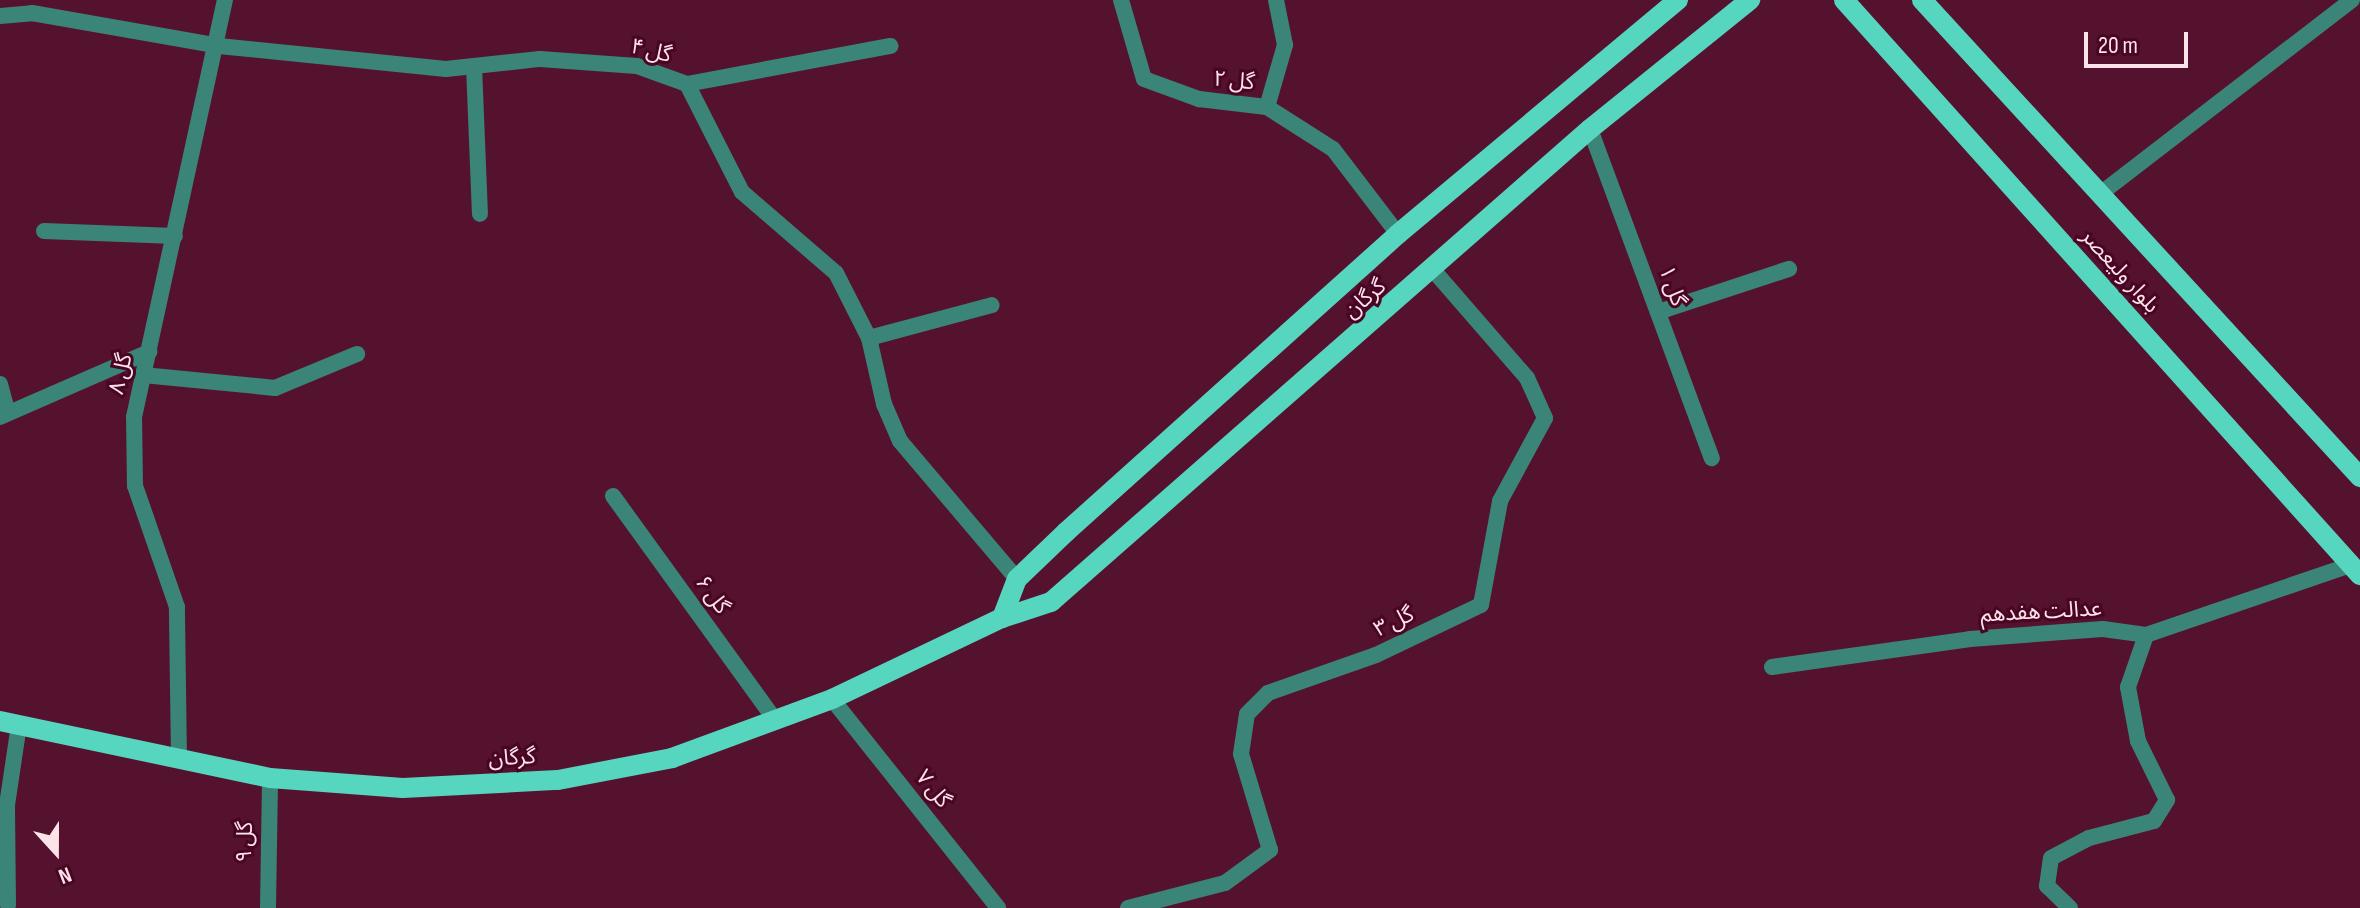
<!DOCTYPE html>
<meta charset="utf-8">
<style>
body{margin:0}
#map{position:relative;width:2360px;height:908px;overflow:hidden;background:#55122e;font-family:"Sofia Sans Condensed","Noto Sans Arabic",sans-serif}
div>[style]{position:absolute}
[style*='--x']{left:calc(var(--x)*1px);top:calc(var(--y)*1px);width:calc(var(--w)*1px);rotate:calc(var(--a)*1deg)}
.street>*{height:16px;margin:-8px;padding:0 8px;transform-origin:8px;border-radius:8px;background:#3b8578}
.primary>*{height:20px;margin:-10px;padding:0 10px;transform-origin:10px;border-radius:10px;background:#56d5bf}
span{translate:-50% -50%;white-space:nowrap;text-align:center;line-height:1.15;-webkit-text-stroke:6px #490524;paint-order:stroke}
.street-label{font-size:22px;color:#fce2e9}
.north{position:absolute;left:16px;top:812px;width:80px;height:80px;-webkit-text-stroke:6px #490524;paint-order:stroke;rotate:159deg;font-size:22px;font-weight:700;line-height:32px;text-align:center;color:#fce2e9}
.north::after{content:'';display:block;margin:auto;width:28px;height:36px;background:#fce2e9;clip-path:polygon(50% 0,100% 100%,50% 72%,0 100%)}
.scale{position:absolute;left:2084px;top:32px;width:104px;height:36px;box-sizing:border-box;border:4px solid #fce2e9;border-top:0;padding-left:10px;font-size:24px;line-height:28px;white-space:nowrap;color:#fce2e9;-webkit-text-stroke:6px #490524;paint-order:stroke}
</style>
<div id="map">
<div class="street">
<div style="--x:1121;--y:0;--w:82;--a:73.8"></div>
<div style="--x:1144;--y:79;--w:59;--a:20"></div>
<div style="--x:1199;--y:99;--w:68;--a:6.7"></div>
<div style="--x:1267;--y:107;--w:78;--a:32.5"></div>
<div style="--x:1333;--y:149;--w:107;--a:52.6"></div>
<div style="--x:0;--y:16;--w:32;--a:-5"></div>
<div style="--x:32;--y:13;--w:190;--a:10"></div>
<div style="--x:219;--y:46;--w:228;--a:5.8"></div>
<div style="--x:446;--y:69;--w:95;--a:-6.1"></div>
<div style="--x:540;--y:59;--w:97;--a:4.1"></div>
<div style="--x:637;--y:66;--w:53;--a:19.8"></div>
<div style="--x:687;--y:84;--w:121;--a:63"></div>
<div style="--x:742;--y:192;--w:124;--a:40.8"></div>
<div style="--x:836;--y:273;--w:73;--a:63.1"></div>
<div style="--x:869;--y:338;--w:68;--a:77.2"></div>
<div style="--x:884;--y:404;--w:40;--a:66.6"></div>
<div style="--x:900;--y:441;--w:181;--a:49.7"></div>
<div style="--x:474;--y:66;--w:148;--a:87.7"></div>
<div style="--x:687;--y:84;--w:207;--a:-10.6"></div>
<div style="--x:1267;--y:107;--w:65;--a:-73.8"></div>
<div style="--x:1285;--y:45;--w:46;--a:-101.3"></div>
<div style="--x:1590;--y:129;--w:351;--a:69.7"></div>
<div style="--x:2100;--y:194;--w:318;--a:-37.6"></div>
<div style="--x:44;--y:231;--w:131;--a:2.2"></div>
<div style="--x:1658;--y:312;--w:138;--a:-18.2"></div>
<div style="--x:869;--y:338;--w:127;--a:-15"></div>
<div style="--x:143;--y:375;--w:133;--a:5.6"></div>
<div style="--x:275;--y:388;--w:89;--a:-22.5"></div>
<div style="--x:0;--y:384;--w:30;--a:75"></div>
<div style="--x:0;--y:417;--w:163;--a:-23.6"></div>
<div style="--x:613;--y:496;--w:276;--a:54.1"></div>
<div style="--x:1772;--y:667;--w:200;--a:-8"></div>
<div style="--x:1970;--y:639;--w:133;--a:-4.3"></div>
<div style="--x:2103;--y:629;--w:43;--a:7.9"></div>
<div style="--x:2146;--y:635;--w:217;--a:-18.9"></div>
<div style="--x:832;--y:699;--w:267;--a:51.5"></div>
<div style="--x:179;--y:759;--w:152;--a:-90.8"></div>
<div style="--x:177;--y:607;--w:128;--a:-109.1"></div>
<div style="--x:135;--y:486;--w:69;--a:-90.8"></div>
<div style="--x:134;--y:417;--w:427;--a:-77.7"></div>
<div style="--x:8;--y:905;--w:100;--a:-90.6"></div>
<div style="--x:7;--y:805;--w:81;--a:-81.5"></div>
<div style="--x:268;--y:908;--w:130;--a:-89.1"></div>
<div style="--x:1128;--y:908;--w:100;--a:-14.5"></div>
<div style="--x:1225;--y:883;--w:56;--a:-36.3"></div>
<div style="--x:1270;--y:850;--w:100;--a:-106.8"></div>
<div style="--x:1241;--y:754;--w:40;--a:-81.5"></div>
<div style="--x:1247;--y:714;--w:30;--a:-45"></div>
<div style="--x:1268;--y:693;--w:114;--a:-19.4"></div>
<div style="--x:1376;--y:655;--w:116;--a:-25.5"></div>
<div style="--x:1481;--y:605;--w:106;--a:-79.6"></div>
<div style="--x:1500;--y:501;--w:94;--a:-61.5"></div>
<div style="--x:1545;--y:418;--w:44;--a:-114.2"></div>
<div style="--x:1527;--y:378;--w:142;--a:-131"></div>
<div style="--x:2070;--y:908;--w:32;--a:-136"></div>
<div style="--x:2047;--y:886;--w:28;--a:-82"></div>
<div style="--x:2051;--y:858;--w:43;--a:-27.8"></div>
<div style="--x:2089;--y:838;--w:67;--a:-14.7"></div>
<div style="--x:2154;--y:821;--w:25;--a:-58"></div>
<div style="--x:2167;--y:800;--w:66;--a:-116.2"></div>
<div style="--x:2138;--y:741;--w:55;--a:-100.5"></div>
<div style="--x:2128;--y:687;--w:55;--a:-70.9"></div>
</div>
<div class="primary">
<div style="--x:1844;--y:0;--w:773;--a:48.1"></div>
<div style="--x:1922;--y:0;--w:648;--a:47.44"></div>
<div style="--x:1002;--y:618;--w:42;--a:-69"></div>
<div style="--x:1017;--y:579;--w:68;--a:-43.8"></div>
<div style="--x:1066;--y:532;--w:446;--a:-41.9"></div>
<div style="--x:1398;--y:234;--w:365;--a:-39.9"></div>
<div style="--x:0;--y:721;--w:276;--a:11.9"></div>
<div style="--x:270;--y:778;--w:133;--a:4.3"></div>
<div style="--x:403;--y:788;--w:155;--a:-3"></div>
<div style="--x:558;--y:780;--w:116;--a:-10.9"></div>
<div style="--x:672;--y:758;--w:171;--a:-20.2"></div>
<div style="--x:832;--y:699;--w:188;--a:-25.5"></div>
<div style="--x:1002;--y:618;--w:52;--a:-18.1"></div>
<div style="--x:1051;--y:602;--w:717;--a:-41.27"></div>
<div style="--x:1590;--y:129;--w:206;--a:-38.9"></div>
</div>
<div class="street-label">
<span style="left:651px;top:51px;rotate:14deg">گل ۴</span>
<span style="left:1234px;top:81px;rotate:6deg">گل ۲</span>
<span style="left:2120px;top:271px;rotate:48deg">بلوار ولیعصر</span>
<span style="left:1672px;top:286px;rotate:70deg">گل ۱</span>
<span style="left:1365px;top:299px;rotate:-41deg">گرگان</span>
<span style="left:121px;top:374px;rotate:-77deg">گل ۸</span>
<span style="left:712px;top:595px;rotate:54deg">گل ۶</span>
<span style="left:2041px;top:612px;rotate:-3deg">عدالت هفدهم</span>
<span style="left:1394px;top:622px;rotate:-26deg">گل ۳</span>
<span style="left:512px;top:758px;rotate:-3deg">گرگان</span>
<span style="left:933px;top:789px;rotate:51deg">گل ۷</span>
<span style="left:245px;top:842px;rotate:-88deg">گل ۹</span>
</div>
<div class="north">N</div>
<div class="scale">20 m</div>
</div>
